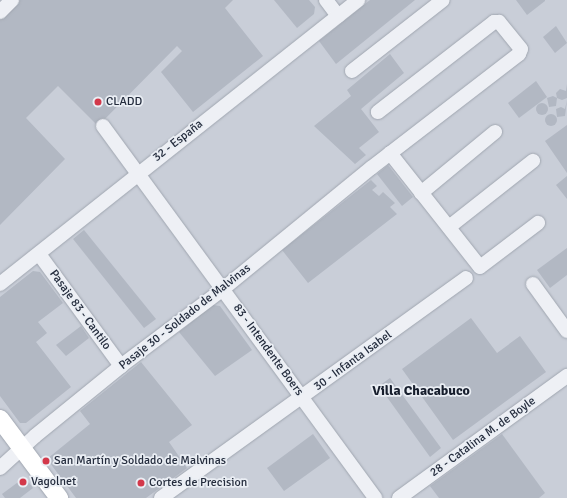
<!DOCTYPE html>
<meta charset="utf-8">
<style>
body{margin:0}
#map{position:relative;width:567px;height:498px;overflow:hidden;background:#dbdfe6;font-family:Signika,sans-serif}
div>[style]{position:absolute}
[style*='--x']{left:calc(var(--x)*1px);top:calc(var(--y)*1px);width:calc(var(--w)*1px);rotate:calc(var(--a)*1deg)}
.built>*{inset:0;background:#c9ced8}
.building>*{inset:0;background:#b2b8c3}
.round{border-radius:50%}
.roads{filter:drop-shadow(0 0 1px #a0a6b0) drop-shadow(0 0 1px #a0a6b0)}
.minor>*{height:14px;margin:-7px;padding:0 7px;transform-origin:7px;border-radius:7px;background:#eef0f5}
.major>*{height:18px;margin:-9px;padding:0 9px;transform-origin:9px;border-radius:9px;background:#fff}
.dots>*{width:11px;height:11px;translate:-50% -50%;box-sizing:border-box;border:2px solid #eaeef4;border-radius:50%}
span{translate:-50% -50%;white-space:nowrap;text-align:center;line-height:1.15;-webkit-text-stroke:3.5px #eaeef4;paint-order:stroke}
.poi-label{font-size:12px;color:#242c3d}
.left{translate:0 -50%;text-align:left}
.street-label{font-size:12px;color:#242c3d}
.quarter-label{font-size:14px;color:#171e2d;font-weight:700}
</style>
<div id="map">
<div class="built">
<div style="clip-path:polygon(0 0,567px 0,567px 498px,0 498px)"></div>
</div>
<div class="building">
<div style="clip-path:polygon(19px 0,233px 0,225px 8px,263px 56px,193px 112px,161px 72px,182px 51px,177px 46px,98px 126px,58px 86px,26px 118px,65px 159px,0 225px,0 19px)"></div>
<div style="clip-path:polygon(274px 0,309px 0,315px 7px,314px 14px,297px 28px)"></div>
<div style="clip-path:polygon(370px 0,415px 0,336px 64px,319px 41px)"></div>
<div style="clip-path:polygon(516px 0,545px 0,545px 1px,527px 15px)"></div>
<div style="clip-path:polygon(556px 26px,567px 43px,555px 53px,543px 37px)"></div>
<div style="clip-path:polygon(390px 54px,404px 73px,361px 109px,379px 132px,359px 148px,366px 155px,355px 164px,314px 126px,351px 96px,347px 90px)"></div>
<div style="clip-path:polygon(536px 81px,547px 97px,519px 118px,508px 103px)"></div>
<div style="clip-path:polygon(567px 84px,567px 98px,562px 100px,557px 98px,556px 106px,549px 107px,547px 98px,553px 96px,557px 98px,556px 93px,560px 89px,566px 91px)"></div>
<div style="clip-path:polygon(567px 100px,565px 116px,557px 117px,556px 109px,561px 107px,565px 109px)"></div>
<div class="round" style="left:536px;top:103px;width:12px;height:12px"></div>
<div class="round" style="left:545px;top:114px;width:12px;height:12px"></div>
<div style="clip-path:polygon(567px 125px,567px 173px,545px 141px)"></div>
<div style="clip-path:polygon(388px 165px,413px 197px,402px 206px,377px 174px)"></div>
<div style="clip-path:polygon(567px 176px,567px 199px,556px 185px)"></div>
<div style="clip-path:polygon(371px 180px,377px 186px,372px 190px,379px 196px,383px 192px,395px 203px,390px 207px,397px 214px,308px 283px,282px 250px)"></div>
<div style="clip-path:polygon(84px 230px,156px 319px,144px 328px,73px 239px)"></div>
<div style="clip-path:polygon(567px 248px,567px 275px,550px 288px,537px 270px)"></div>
<div style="clip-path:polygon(33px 271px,40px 272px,63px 303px,38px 322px,47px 333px,36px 342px,71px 387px,26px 423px,20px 423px,0 396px,0 297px)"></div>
<div style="clip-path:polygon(213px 305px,220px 306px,252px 350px,215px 376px,179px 332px)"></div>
<div style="clip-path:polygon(471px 318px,497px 353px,520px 336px,546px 372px,453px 440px,402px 369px)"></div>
<div style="clip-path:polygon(81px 326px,89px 338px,66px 356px,56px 345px)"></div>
<div style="clip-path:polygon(141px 362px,192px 425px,169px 442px,187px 468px,146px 498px,76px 498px,47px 459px,90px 424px,80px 411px)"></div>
<div style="clip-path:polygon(390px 378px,441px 448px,430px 457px,379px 386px)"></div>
<div style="clip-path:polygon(313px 434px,330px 458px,284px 491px,267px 468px)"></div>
<div style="clip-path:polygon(502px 434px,545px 493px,539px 498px,439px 498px,430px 486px)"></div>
<div style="clip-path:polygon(25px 477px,33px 488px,20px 498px,5px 498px,2px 494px)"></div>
</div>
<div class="roads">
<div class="minor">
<div style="--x:326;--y:0;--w:20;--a:53"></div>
<div style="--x:0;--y:12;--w:17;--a:-45"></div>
<div style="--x:352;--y:71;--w:115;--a:-38"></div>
<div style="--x:103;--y:126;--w:461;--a:53.8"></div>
<div style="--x:390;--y:153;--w:145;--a:51.7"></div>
<div style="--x:480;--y:267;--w:73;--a:-37.2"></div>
<div style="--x:421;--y:193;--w:96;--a:-39.5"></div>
<div style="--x:449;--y:227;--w:107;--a:-38.2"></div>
<div style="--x:39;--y:254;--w:139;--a:53.8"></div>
<div style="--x:0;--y:284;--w:457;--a:-38.4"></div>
<div style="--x:533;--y:284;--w:58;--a:54.1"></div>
<div style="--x:0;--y:468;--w:47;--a:-42.4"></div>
<div style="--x:35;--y:436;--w:111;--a:-39.1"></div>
<div style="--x:121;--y:366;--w:128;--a:-37"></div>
<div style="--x:223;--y:289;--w:191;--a:-39.3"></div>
<div style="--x:371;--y:168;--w:187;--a:-37.6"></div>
<div style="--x:519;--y:54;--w:5;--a:-68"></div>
<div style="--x:521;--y:49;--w:35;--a:-129"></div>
<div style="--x:499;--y:22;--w:5;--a:180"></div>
<div style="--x:494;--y:22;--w:147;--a:142.2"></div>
<div style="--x:161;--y:498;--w:376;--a:-35.8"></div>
<div style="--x:399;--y:498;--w:208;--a:-36"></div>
</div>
<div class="major">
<div style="--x:0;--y:419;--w:99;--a:53.2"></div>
</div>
</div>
<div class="dots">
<div style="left:98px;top:102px;background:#d3384a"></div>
<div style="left:46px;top:461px;background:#d3384a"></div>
<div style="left:23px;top:482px;background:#d3384a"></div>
<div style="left:141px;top:483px;background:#d3384a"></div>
</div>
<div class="poi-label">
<span class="left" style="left:106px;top:102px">CLADD</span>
<span class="left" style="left:54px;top:461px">San Martín y Soldado de Malvinas</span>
<span class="left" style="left:31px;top:482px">Vagolnet</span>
<span class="left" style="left:149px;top:483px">Cortes de Precision</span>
</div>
<div class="street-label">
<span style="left:178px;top:141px;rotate:-38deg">32 - España</span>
<span style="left:80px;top:310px;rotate:54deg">Pasaje 83 - Cantilo</span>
<span style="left:185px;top:317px;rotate:-38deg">Pasaje 30 - Soldado de Malvinas</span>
<span style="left:268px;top:350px;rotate:54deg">83 - Intendente Boers</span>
<span style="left:353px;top:361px;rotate:-36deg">30 - Infanta Isabel</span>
<span style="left:483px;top:437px;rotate:-36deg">28 - Catalina M. de Boyle</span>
</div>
<div class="quarter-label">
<span style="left:421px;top:391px">Villa Chacabuco</span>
</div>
</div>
